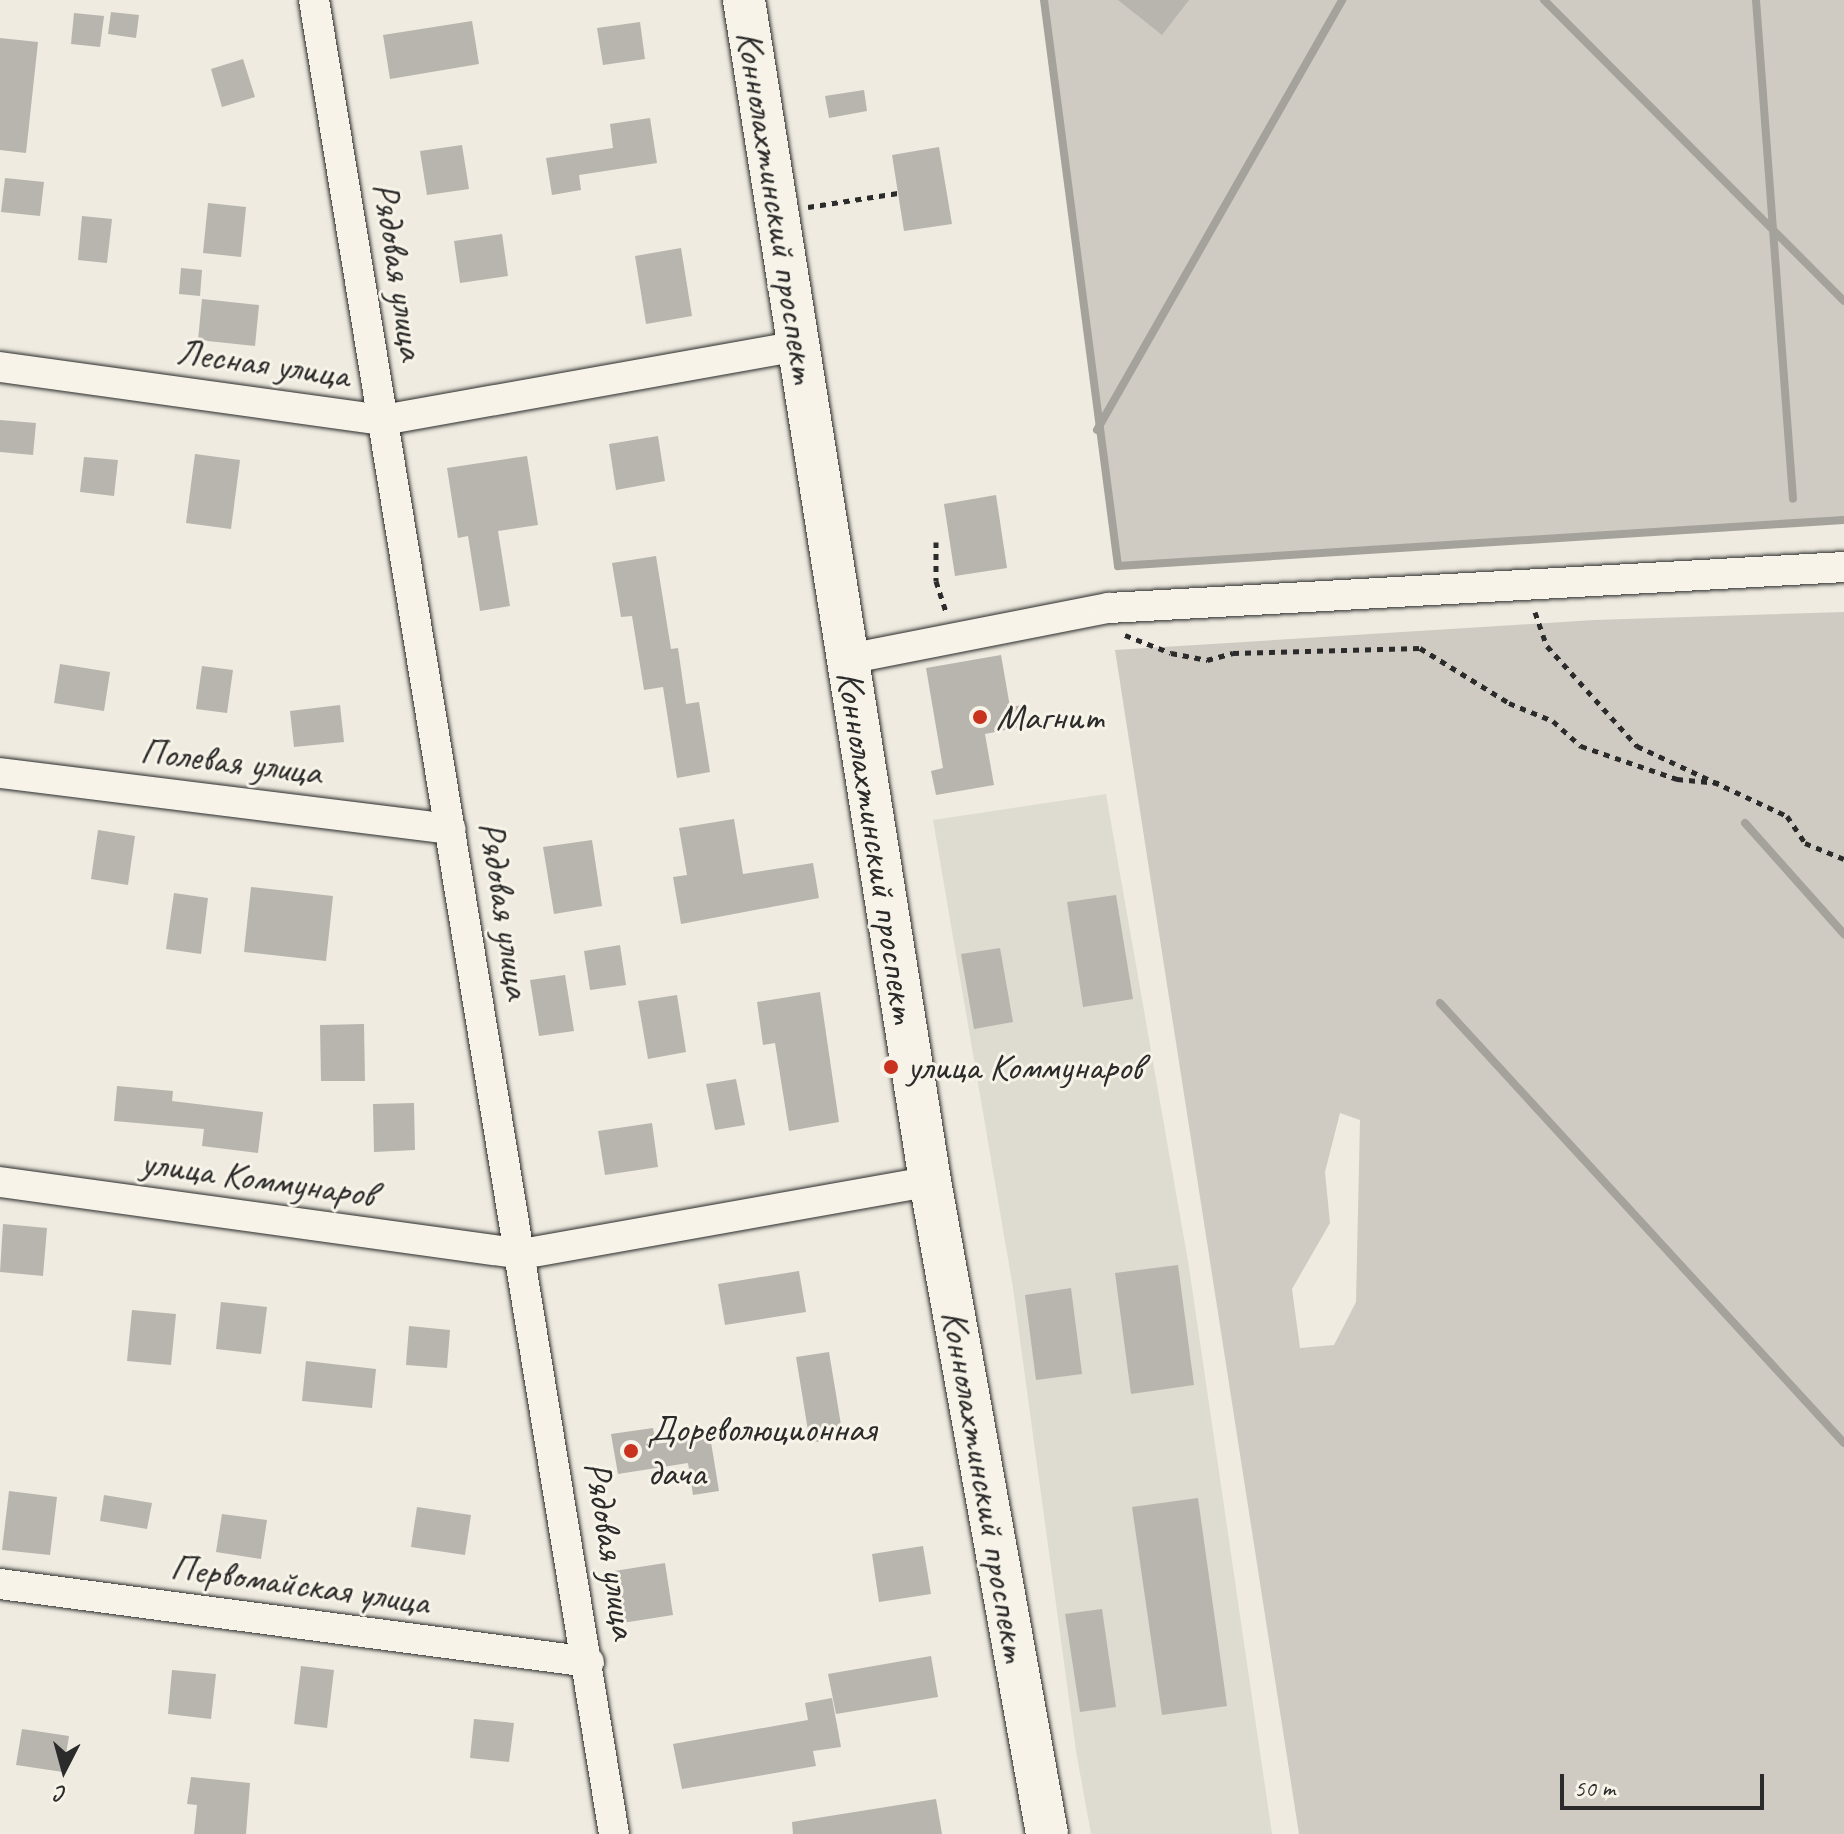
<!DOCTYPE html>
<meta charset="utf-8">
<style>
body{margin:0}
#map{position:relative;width:1844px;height:1834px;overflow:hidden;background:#efebe0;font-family:Caveat,sans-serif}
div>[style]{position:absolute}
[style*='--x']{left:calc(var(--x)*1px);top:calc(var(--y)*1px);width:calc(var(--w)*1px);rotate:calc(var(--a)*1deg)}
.built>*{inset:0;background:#dedbd1}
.green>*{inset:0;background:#cfcbc2}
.stream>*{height:8px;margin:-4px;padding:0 4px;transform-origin:4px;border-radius:4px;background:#a4a29a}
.building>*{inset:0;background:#b8b5ae}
.path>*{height:5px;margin-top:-2.5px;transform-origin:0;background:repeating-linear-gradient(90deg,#2b2b2b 0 6px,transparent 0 12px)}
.roads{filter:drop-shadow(0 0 2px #2b2b2b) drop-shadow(0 0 2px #2b2b2b)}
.minor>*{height:30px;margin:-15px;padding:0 15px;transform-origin:15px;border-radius:15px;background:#f7f3e8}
.secondary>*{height:42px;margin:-21px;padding:0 21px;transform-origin:21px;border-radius:21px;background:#f7f3e8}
.dots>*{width:22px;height:22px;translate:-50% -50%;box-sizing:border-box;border:4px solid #f7f3e8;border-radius:50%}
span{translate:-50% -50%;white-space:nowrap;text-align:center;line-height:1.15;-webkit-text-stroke:6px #f7f3e8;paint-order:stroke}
.street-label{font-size:38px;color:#2b2b2b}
.poi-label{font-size:38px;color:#2b2b2b}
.left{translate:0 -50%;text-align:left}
.north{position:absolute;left:24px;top:1730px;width:80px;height:80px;-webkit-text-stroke:6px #f7f3e8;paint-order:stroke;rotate:186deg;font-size:22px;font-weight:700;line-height:32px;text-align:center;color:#2b2b2b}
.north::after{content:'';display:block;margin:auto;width:28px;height:36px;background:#2b2b2b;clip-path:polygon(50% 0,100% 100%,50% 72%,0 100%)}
.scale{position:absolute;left:1560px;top:1774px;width:204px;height:36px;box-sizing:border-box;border:4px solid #2b2b2b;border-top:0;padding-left:10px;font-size:24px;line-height:28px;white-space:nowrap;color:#2b2b2b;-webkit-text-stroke:6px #f7f3e8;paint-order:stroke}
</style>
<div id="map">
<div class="built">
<div style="clip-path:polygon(1106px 794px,1189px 1267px,1272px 1834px,1091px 1834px,1076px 1751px,1013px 1288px,933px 820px)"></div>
</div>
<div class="green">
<div style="clip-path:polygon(1044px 0,1844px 0,1844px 520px,1118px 566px)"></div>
<div style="clip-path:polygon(evenodd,1844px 612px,1844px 1834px,1299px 1834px,1115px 650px,1594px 620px,1844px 612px,1340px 1113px,1360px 1120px,1356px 1302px,1334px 1345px,1300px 1348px,1292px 1289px,1330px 1223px,1325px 1172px,1340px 1113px)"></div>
</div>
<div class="stream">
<div style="--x:1044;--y:0;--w:571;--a:82.55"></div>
<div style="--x:1118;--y:566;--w:727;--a:-3.63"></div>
<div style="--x:1544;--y:0;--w:425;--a:45.1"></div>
<div style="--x:1756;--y:0;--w:500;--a:85.76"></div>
<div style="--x:1097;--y:430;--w:495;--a:-60.3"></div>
<div style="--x:1745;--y:823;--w:149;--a:48.3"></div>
<div style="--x:1440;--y:1003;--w:597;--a:47.44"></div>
</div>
<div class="building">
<div style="clip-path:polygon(1118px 0,1189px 0,1162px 35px)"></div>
<div style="clip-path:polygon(111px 12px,139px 15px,136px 38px,108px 34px)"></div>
<div style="clip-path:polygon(74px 13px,104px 16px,100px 47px,71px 44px)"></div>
<div style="clip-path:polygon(472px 21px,479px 64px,390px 79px,383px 35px)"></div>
<div style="clip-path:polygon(640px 22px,645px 59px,603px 65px,597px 28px)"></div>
<div style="clip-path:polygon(0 38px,38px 42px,26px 153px,0 150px)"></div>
<div style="clip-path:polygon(243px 59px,255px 97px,222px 107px,211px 69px)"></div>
<div style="clip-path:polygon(864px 90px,867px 111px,829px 118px,825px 96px)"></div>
<div style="clip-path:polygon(650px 118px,657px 163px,579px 175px,581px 190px,552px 195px,546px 158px,613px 148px,610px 124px)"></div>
<div style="clip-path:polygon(462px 145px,469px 189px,427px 195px,420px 151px)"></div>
<div style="clip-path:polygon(939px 147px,952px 224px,904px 231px,892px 155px)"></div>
<div style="clip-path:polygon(5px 178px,44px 182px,40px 216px,1px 212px)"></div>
<div style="clip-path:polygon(208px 203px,246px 207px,241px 257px,203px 253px)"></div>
<div style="clip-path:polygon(82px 216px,112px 219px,107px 263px,78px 260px)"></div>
<div style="clip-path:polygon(502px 234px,508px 276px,460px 283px,454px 241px)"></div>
<div style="clip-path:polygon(681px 248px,692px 316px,646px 324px,635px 256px)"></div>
<div style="clip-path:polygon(181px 268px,202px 270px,200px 296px,179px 294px)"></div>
<div style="clip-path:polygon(202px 299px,259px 305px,255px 346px,198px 340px)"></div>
<div style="clip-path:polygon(0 420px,36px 423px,33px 455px,0 452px)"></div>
<div style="clip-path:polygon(658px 436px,665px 481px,616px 490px,609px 444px)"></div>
<div style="clip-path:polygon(195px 454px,240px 460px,231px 529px,186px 523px)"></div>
<div style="clip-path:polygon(527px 456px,538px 525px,498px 531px,510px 606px,480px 611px,468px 536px,458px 538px,447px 468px)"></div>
<div style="clip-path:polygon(84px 457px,118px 460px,114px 496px,80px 492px)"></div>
<div style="clip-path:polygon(996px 495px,1007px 568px,955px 576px,944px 504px)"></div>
<div style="clip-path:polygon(656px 556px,671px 649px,678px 648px,686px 704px,699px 702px,710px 772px,677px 778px,663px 687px,644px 690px,632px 616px,621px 617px,612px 563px)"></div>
<div style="clip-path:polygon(1001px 655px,1010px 707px,1023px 705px,1026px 726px,985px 734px,994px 785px,936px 795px,931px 771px,943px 768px,926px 668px)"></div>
<div style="clip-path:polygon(60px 664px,110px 672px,104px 711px,54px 703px)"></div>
<div style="clip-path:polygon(202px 666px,233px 670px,227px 713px,196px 709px)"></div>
<div style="clip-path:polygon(340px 705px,344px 742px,294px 747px,290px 711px)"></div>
<div style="clip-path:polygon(734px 819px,743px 874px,813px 863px,819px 898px,681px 924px,673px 877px,687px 875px,679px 828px)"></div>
<div style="clip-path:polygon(98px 830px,135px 836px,128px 885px,91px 879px)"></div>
<div style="clip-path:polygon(592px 840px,602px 906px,554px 914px,543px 847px)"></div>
<div style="clip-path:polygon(251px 887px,333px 896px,326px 961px,244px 952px)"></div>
<div style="clip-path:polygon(174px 893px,208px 898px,201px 954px,166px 949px)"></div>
<div style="clip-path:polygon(1116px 895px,1133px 999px,1083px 1007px,1067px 902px)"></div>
<div style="clip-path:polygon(620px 945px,626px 985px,590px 990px,584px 951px)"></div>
<div style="clip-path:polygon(1000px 948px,1013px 1022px,974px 1029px,961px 954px)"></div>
<div style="clip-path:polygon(565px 975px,574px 1031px,539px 1036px,530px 980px)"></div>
<div style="clip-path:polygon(820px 992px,839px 1122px,789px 1131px,775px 1043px,763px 1045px,757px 1002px)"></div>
<div style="clip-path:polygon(677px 995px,686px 1052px,648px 1059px,638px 1001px)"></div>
<div style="clip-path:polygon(364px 1024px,365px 1081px,321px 1081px,320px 1025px)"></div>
<div style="clip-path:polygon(736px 1079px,745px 1125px,715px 1130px,706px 1084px)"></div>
<div style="clip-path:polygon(117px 1086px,173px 1091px,172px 1101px,263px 1112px,258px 1153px,202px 1146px,204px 1129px,114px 1121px)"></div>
<div style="clip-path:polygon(414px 1103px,415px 1150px,374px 1152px,373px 1104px)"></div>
<div style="clip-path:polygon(652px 1123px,658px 1167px,605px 1175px,598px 1131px)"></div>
<div style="clip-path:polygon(3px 1224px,47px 1228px,43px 1276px,0 1272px)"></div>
<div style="clip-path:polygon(1178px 1265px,1194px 1385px,1131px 1394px,1115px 1273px)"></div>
<div style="clip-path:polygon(799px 1271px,806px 1312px,725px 1325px,718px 1284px)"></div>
<div style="clip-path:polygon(1071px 1288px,1082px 1374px,1036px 1380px,1025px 1295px)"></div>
<div style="clip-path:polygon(221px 1302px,267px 1307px,261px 1354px,216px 1349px)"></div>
<div style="clip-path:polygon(132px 1310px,176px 1314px,171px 1365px,127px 1361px)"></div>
<div style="clip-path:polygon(409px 1326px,450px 1330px,447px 1368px,406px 1365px)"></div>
<div style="clip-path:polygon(829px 1352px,843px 1437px,810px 1443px,796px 1357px)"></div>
<div style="clip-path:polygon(306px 1361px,376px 1369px,372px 1408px,302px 1401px)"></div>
<div style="clip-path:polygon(653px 1428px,656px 1444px,710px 1436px,719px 1491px,693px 1495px,688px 1463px,618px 1474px,611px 1434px)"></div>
<div style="clip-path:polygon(9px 1491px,57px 1497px,50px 1555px,2px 1550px)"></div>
<div style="clip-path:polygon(104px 1495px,152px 1503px,147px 1529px,100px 1521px)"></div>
<div style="clip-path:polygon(1198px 1498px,1227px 1706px,1162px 1715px,1132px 1507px)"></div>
<div style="clip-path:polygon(417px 1507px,471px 1515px,465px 1555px,411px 1547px)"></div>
<div style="clip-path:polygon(222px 1514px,267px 1520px,261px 1559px,216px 1552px)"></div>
<div style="clip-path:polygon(923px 1546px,931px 1594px,879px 1602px,872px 1554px)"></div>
<div style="clip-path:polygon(665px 1563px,673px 1615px,622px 1623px,614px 1571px)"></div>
<div style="clip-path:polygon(1102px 1609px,1116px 1707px,1080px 1712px,1065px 1614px)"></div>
<div style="clip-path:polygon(931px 1656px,938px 1697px,836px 1714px,828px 1674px)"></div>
<div style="clip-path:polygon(301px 1666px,334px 1670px,327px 1728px,294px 1724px)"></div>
<div style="clip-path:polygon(172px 1670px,216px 1674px,211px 1719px,168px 1714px)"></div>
<div style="clip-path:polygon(832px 1698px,841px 1747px,813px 1751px,816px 1766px,682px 1789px,673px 1744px,808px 1720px,805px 1703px)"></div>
<div style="clip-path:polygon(474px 1719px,514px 1723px,509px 1762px,470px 1758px)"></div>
<div style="clip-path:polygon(22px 1729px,69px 1736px,63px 1772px,16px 1765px)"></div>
<div style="clip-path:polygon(191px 1777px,250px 1783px,246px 1834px,194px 1834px,197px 1805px,187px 1804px)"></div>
<div style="clip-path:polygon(936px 1799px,942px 1834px,793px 1834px,792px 1822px)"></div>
</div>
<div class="path">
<div style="--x:808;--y:207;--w:91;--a:-8.8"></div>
<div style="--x:936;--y:542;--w:39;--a:90"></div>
<div style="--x:936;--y:581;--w:33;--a:72"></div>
<div style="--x:1535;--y:612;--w:36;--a:71"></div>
<div style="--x:1547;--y:646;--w:135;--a:48"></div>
<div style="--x:1637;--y:746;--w:166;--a:25"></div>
<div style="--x:1787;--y:816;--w:32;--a:56"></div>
<div style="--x:1805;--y:843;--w:42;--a:22.3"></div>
<div style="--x:1125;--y:635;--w:49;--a:21.4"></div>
<div style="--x:1171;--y:653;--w:37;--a:11"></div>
<div style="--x:1207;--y:660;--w:27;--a:-15"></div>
<div style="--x:1233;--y:653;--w:187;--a:-1.5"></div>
<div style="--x:1420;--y:648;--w:105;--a:31.7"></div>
<div style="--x:1509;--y:703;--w:48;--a:22.2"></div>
<div style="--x:1553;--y:721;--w:38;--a:42"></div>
<div style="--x:1581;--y:746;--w:102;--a:19"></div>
<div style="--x:1677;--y:779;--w:42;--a:5.4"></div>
</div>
<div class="roads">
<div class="minor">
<div style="--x:314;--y:0;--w:1858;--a:80.71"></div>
<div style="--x:0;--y:367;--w:387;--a:7.9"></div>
<div style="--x:383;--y:420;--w:422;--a:-10.1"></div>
<div style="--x:848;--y:659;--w:266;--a:-11.1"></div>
<div style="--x:1109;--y:608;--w:736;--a:-3.19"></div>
<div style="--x:0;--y:773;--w:454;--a:7.1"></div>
<div style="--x:0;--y:1182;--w:527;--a:7.85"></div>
<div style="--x:522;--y:1254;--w:414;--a:-10.1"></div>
<div style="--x:0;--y:1584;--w:594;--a:7.54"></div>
</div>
<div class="secondary">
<div style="--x:744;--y:0;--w:1196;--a:81.05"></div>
<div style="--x:930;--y:1181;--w:663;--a:79.84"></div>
</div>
</div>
<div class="dots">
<div style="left:980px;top:717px;background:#c8321e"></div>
<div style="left:891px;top:1067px;background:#c8321e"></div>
<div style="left:631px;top:1451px;background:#c8321e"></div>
</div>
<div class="street-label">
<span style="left:777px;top:207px;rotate:81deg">Коннолахтинский проспект</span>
<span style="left:399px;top:271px;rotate:81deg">Рядовая улица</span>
<span style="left:263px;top:363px;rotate:8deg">Лесная улица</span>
<span style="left:231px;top:761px;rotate:7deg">Полевая улица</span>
<span style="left:877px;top:847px;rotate:81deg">Коннолахтинский проспект</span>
<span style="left:505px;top:910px;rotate:81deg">Рядовая улица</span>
<span style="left:258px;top:1178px;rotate:8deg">улица Коммунаров</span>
<span style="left:985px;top:1486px;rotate:80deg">Коннолахтинский проспект</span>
<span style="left:611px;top:1550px;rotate:81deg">Рядовая улица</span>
<span style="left:300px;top:1584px;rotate:8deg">Первомайская улица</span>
</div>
<div class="poi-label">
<span class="left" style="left:996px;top:717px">Магнит</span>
<span class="left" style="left:907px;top:1067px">улица Коммунаров</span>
<span class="left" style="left:647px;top:1451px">Дореволюционная<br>дача</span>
</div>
<div class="north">С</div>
<div class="scale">50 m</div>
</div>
